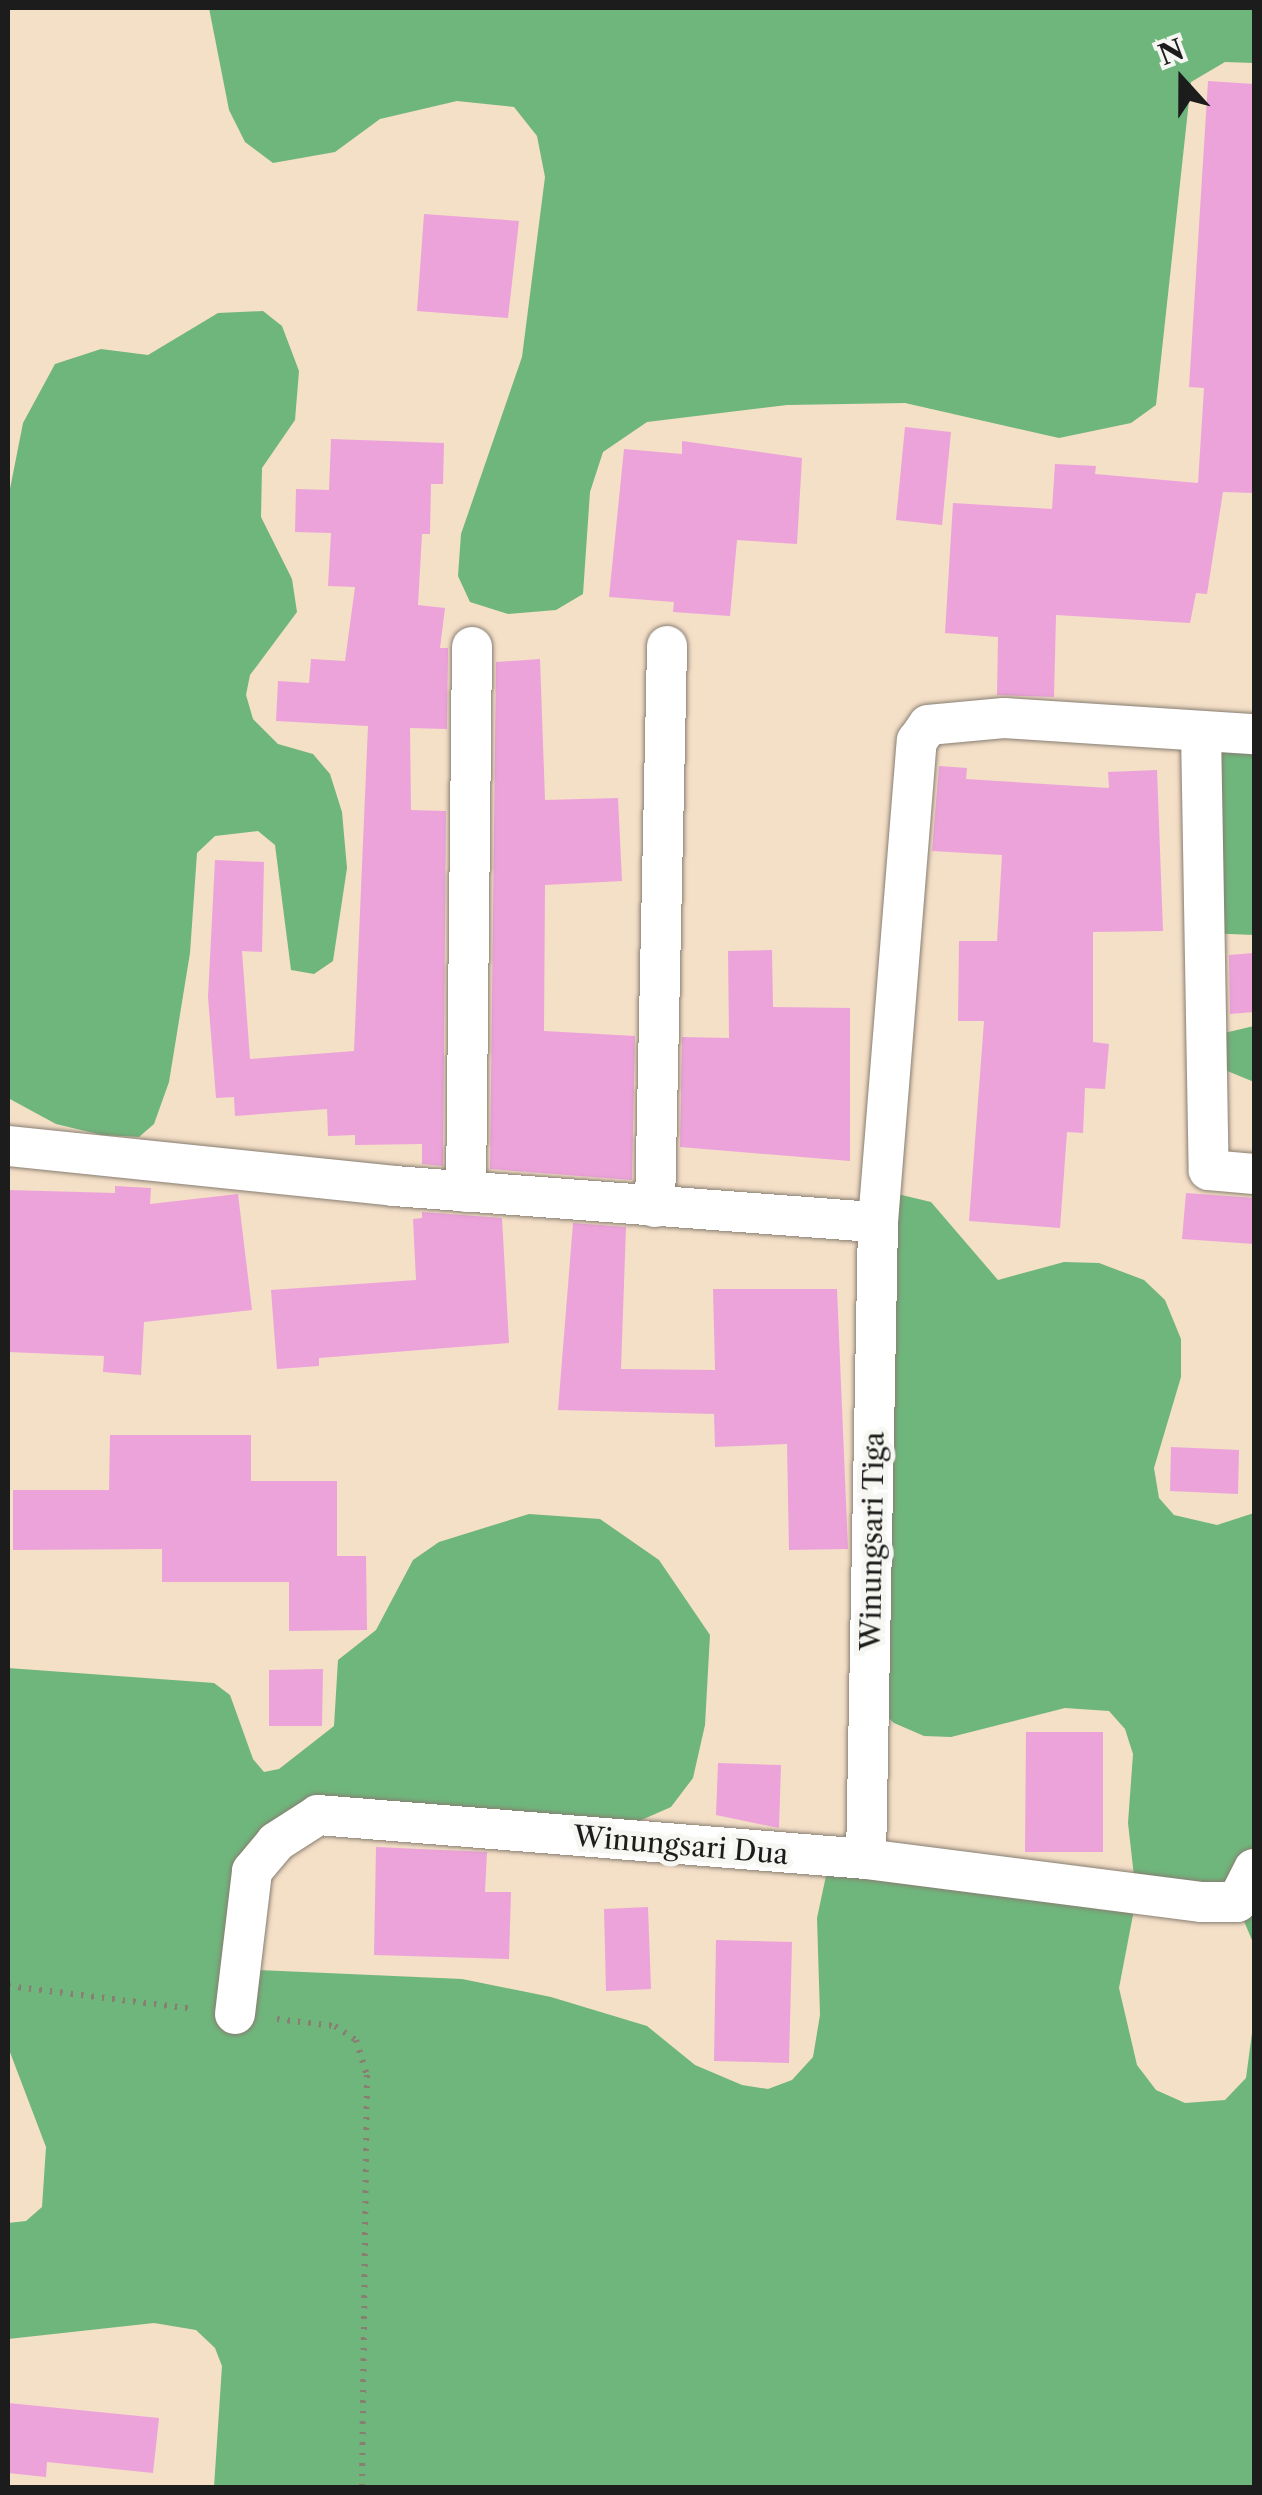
<!DOCTYPE html>
<style>
body{margin:0}
#map{position:relative;width:1262px;height:2495px;overflow:hidden;background:#f4dfc7;font-family:"Libre Caslon Text",serif}
div>[style]{position:absolute}
[style*='--x']{left:calc(var(--x)*1px);top:calc(var(--y)*1px);width:calc(var(--w)*1px);rotate:calc(var(--a)*1deg)}
.forest>*{inset:0;background:#6fb67c}
.building>*{inset:0;background:#eca3da}
.path>*{height:6px;margin-top:-3px;transform-origin:0;background:repeating-linear-gradient(90deg,#887e72 0 2.5px,transparent 0 10.5px)}
.roads{filter:drop-shadow(0 0 2px #887e72) drop-shadow(0 0 2px #887e72)}
.minor>*{height:40px;margin:-20px;padding:0 20px;transform-origin:20px;border-radius:20px;background:#fff}
span{translate:-50% -50%;white-space:nowrap;text-align:center;line-height:1.15;-webkit-text-stroke:10px #f6f6f2;paint-order:stroke}
.street-label{font-size:28px;color:#1c1c1c}
.frame{position:absolute;inset:0;border:10px solid #1c1c1c;pointer-events:none}
.north{position:absolute;left:1132px;top:30px;width:100px;height:100px;-webkit-text-stroke:8px #f6f6f2;paint-order:stroke;rotate:339deg;font-size:28px;font-weight:700;line-height:40px;text-align:center;color:#1c1c1c}
.north::after{content:'';display:block;margin:auto;width:35px;height:45px;background:#1c1c1c;clip-path:polygon(50% 0,100% 100%,50% 72%,0 100%)}
</style>
<div id="map">
<div class="forest">
<div style="clip-path:polygon(209px 8px,1254px 8px,1254px 63px,1225px 62px,1191px 82px,1156px 405px,1131px 423px,1059px 438px,905px 403px,787px 405px,647px 422px,603px 452px,590px 492px,583px 594px,556px 610px,508px 614px,470px 602px,458px 576px,461px 534px,522px 357px,545px 177px,537px 136px,514px 107px,457px 101px,380px 119px,335px 152px,273px 163px,245px 142px,229px 110px)"></div>
<div style="clip-path:polygon(263px 311px,282px 326px,299px 371px,295px 420px,262px 468px,261px 517px,292px 579px,297px 612px,250px 675px,246px 695px,253px 719px,278px 744px,313px 754px,330px 774px,342px 812px,347px 868px,333px 961px,314px 974px,291px 970px,275px 845px,258px 831px,215px 836px,197px 853px,190px 953px,169px 1082px,154px 1124px,139px 1137px,102px 1135px,56px 1124px,8px 1098px,8px 499px,23px 423px,55px 364px,101px 349px,148px 355px,218px 313px)"></div>
<div style="clip-path:polygon(1201px 731px,1254px 734px,1254px 935px,1205px 933px)"></div>
<div style="clip-path:polygon(1254px 1026px,1254px 1082px,1208px 1063px,1207px 1037px)"></div>
<div style="clip-path:polygon(885px 1191px,931px 1202px,998px 1280px,1064px 1262px,1099px 1263px,1144px 1280px,1165px 1300px,1181px 1339px,1181px 1377px,1154px 1468px,1159px 1498px,1174px 1515px,1217px 1525px,1254px 1513px,1254px 1945px,1236px 1902px,1137px 1894px,1119px 1988px,1137px 2065px,1156px 2090px,1185px 2103px,1225px 2100px,1246px 2078px,1254px 2018px,1254px 2487px,214px 2487px,222px 2366px,215px 2348px,196px 2330px,154px 2323px,8px 2339px,8px 2223px,26px 2221px,42px 2207px,46px 2147px,8px 2047px,8px 1668px,214px 1683px,230px 1695px,253px 1759px,264px 1772px,279px 1769px,334px 1726px,338px 1660px,376px 1630px,413px 1560px,439px 1542px,529px 1514px,600px 1519px,659px 1560px,710px 1635px,705px 1725px,693px 1778px,671px 1807px,630px 1825px,318px 1815px,276px 1842px,258px 1970px,462px 1979px,551px 1997px,647px 2026px,695px 2065px,742px 2085px,768px 2089px,792px 2080px,813px 2057px,820px 2015px,817px 1918px,830px 1857px,1136px 1894px,1128px 1823px,1133px 1754px,1125px 1729px,1109px 1711px,1065px 1708px,951px 1737px,924px 1736px,894px 1723px,869px 1701px)"></div>
</div>
<div class="building">
<div style="clip-path:polygon(1208px 81px,1254px 84px,1254px 493px,1223px 492px,1207px 594px,1196px 593px,1190px 623px,1056px 615px,1054px 697px,997px 695px,998px 637px,945px 633px,953px 503px,1052px 509px,1055px 464px,1096px 466px,1095px 474px,1198px 483px,1204px 388px,1189px 387px)"></div>
<div style="clip-path:polygon(424px 214px,519px 221px,508px 318px,417px 311px)"></div>
<div style="clip-path:polygon(905px 427px,951px 432px,942px 525px,896px 520px)"></div>
<div style="clip-path:polygon(331px 439px,444px 443px,443px 484px,431px 484px,430px 534px,422px 534px,418px 605px,445px 608px,440px 648px,448px 648px,447px 729px,410px 728px,411px 810px,446px 811px,443px 1166px,422px 1164px,422px 1144px,355px 1145px,355px 1135px,328px 1136px,327px 1109px,235px 1116px,234px 1097px,216px 1098px,208px 997px,215px 860px,264px 862px,262px 952px,242px 951px,250px 1059px,354px 1051px,368px 726px,276px 721px,278px 681px,309px 683px,311px 659px,345px 661px,355px 587px,328px 586px,331px 533px,295px 532px,296px 489px,329px 490px)"></div>
<div style="clip-path:polygon(682px 441px,802px 458px,797px 544px,737px 540px,730px 616px,673px 612px,674px 602px,609px 597px,624px 449px,682px 454px)"></div>
<div style="clip-path:polygon(540px 659px,545px 800px,618px 798px,622px 881px,545px 885px,544px 1031px,635px 1036px,632px 1180px,490px 1169px,496px 662px)"></div>
<div style="clip-path:polygon(939px 766px,967px 768px,966px 779px,1109px 788px,1108px 772px,1157px 770px,1163px 931px,1093px 932px,1093px 1042px,1109px 1044px,1105px 1089px,1085px 1088px,1083px 1133px,1067px 1132px,1060px 1228px,969px 1221px,984px 1021px,958px 1021px,959px 941px,997px 941px,1002px 855px,932px 851px)"></div>
<div style="clip-path:polygon(772px 950px,773px 1007px,850px 1008px,850px 1161px,680px 1147px,682px 1037px,729px 1038px,728px 951px)"></div>
<div style="clip-path:polygon(1254px 953px,1254px 1012px,1230px 1014px,1229px 955px)"></div>
<div style="clip-path:polygon(115px 1186px,151px 1188px,150px 1204px,238px 1194px,252px 1310px,144px 1322px,141px 1375px,103px 1372px,104px 1356px,8px 1352px,8px 1190px,115px 1193px)"></div>
<div style="clip-path:polygon(1186px 1193px,1254px 1198px,1254px 1244px,1182px 1239px)"></div>
<div style="clip-path:polygon(422px 1212px,502px 1218px,509px 1343px,319px 1358px,319px 1366px,277px 1369px,271px 1290px,416px 1280px,413px 1219px,422px 1218px)"></div>
<div style="clip-path:polygon(573px 1223px,626px 1227px,621px 1369px,715px 1370px,713px 1289px,837px 1289px,848px 1549px,789px 1550px,787px 1444px,715px 1447px,714px 1414px,558px 1410px)"></div>
<div style="clip-path:polygon(110px 1435px,251px 1435px,251px 1481px,337px 1481px,337px 1556px,366px 1556px,367px 1630px,289px 1631px,289px 1582px,162px 1582px,162px 1549px,13px 1550px,13px 1490px,109px 1490px)"></div>
<div style="clip-path:polygon(1171px 1447px,1239px 1450px,1238px 1494px,1170px 1491px)"></div>
<div style="clip-path:polygon(323px 1669px,322px 1726px,269px 1726px,269px 1670px)"></div>
<div style="clip-path:polygon(1026px 1732px,1103px 1732px,1103px 1852px,1025px 1852px)"></div>
<div style="clip-path:polygon(718px 1763px,781px 1765px,779px 1828px,716px 1815px)"></div>
<div style="clip-path:polygon(376px 1847px,487px 1852px,485px 1892px,511px 1892px,509px 1959px,374px 1955px)"></div>
<div style="clip-path:polygon(648px 1907px,651px 1989px,606px 1991px,604px 1909px)"></div>
<div style="clip-path:polygon(716px 1940px,792px 1942px,789px 2063px,714px 2061px)"></div>
<div style="clip-path:polygon(8px 2403px,159px 2418px,153px 2473px,47px 2462px,46px 2477px,8px 2473px)"></div>
</div>
<div class="path">
<div style="--x:8;--y:1986;--w:188;--a:7"></div>
<div style="--x:277;--y:2019;--w:58;--a:6.9"></div>
<div style="--x:335;--y:2026;--w:25;--a:34"></div>
<div style="--x:356;--y:2040;--w:37;--a:73"></div>
<div style="--x:367;--y:2075;--w:413;--a:90.7"></div>
</div>
<div class="roads">
<div class="minor">
<div style="--x:1201;--y:731;--w:439;--a:89"></div>
<div style="--x:1209;--y:1170;--w:45;--a:5.1"></div>
<div style="--x:8;--y:1146;--w:388;--a:5.9"></div>
<div style="--x:394;--y:1186;--w:485;--a:4.3"></div>
<div style="--x:878;--y:1222;--w:483;--a:-85.4"></div>
<div style="--x:917;--y:741;--w:19;--a:-55"></div>
<div style="--x:928;--y:725;--w:76;--a:-5.3"></div>
<div style="--x:1004;--y:718;--w:251;--a:3.7"></div>
<div style="--x:466;--y:1192;--w:545;--a:-89.37"></div>
<div style="--x:655;--y:1207;--w:561;--a:-88.77"></div>
<div style="--x:866;--y:1859;--w:637;--a:-88.92"></div>
<div style="--x:235;--y:2014;--w:144;--a:-83.2"></div>
<div style="--x:252;--y:1871;--w:38;--a:-50"></div>
<div style="--x:276;--y:1842;--w:50;--a:-32.7"></div>
<div style="--x:318;--y:1815;--w:550;--a:4.59"></div>
<div style="--x:866;--y:1859;--w:339;--a:7.3"></div>
<div style="--x:1202;--y:1902;--w:35;--a:0"></div>
<div style="--x:1237;--y:1902;--w:37;--a:-63"></div>
</div>
</div>
<div class="street-label">
<span style="left:872px;top:1541px;rotate:-89deg">Winungsari Tiga</span>
<span style="left:681px;top:1845px;rotate:5deg">Winungsari Dua</span>
</div>
<div class="frame"></div>
<div class="north">N</div>
</div>
